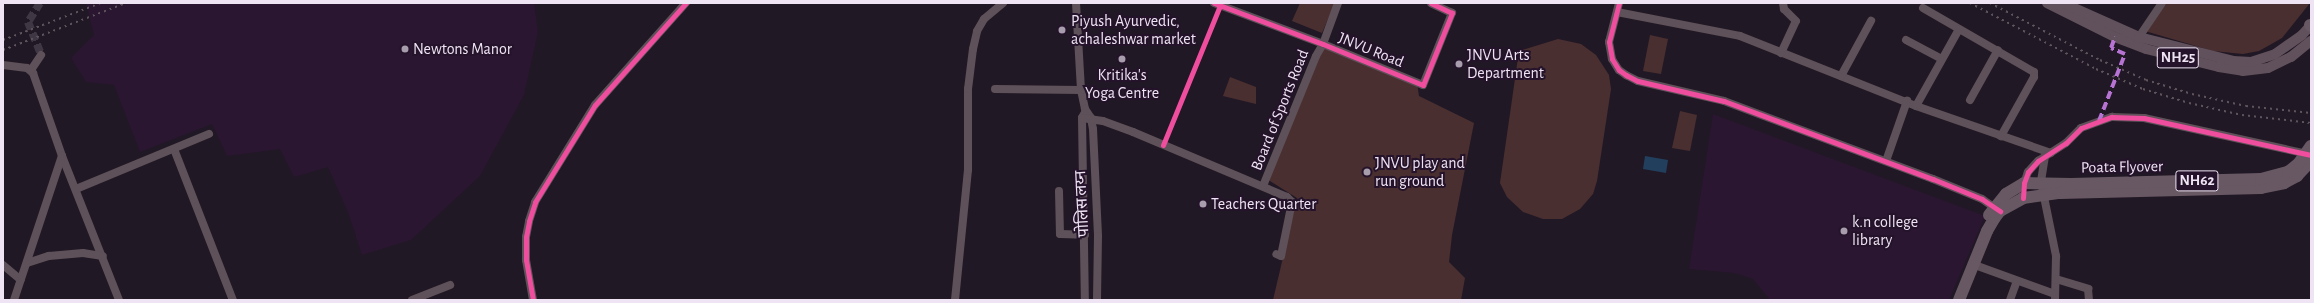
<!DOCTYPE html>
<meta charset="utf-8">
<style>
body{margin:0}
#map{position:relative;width:2314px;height:303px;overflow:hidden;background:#211825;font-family:"Alegreya Sans","Noto Sans Devanagari",sans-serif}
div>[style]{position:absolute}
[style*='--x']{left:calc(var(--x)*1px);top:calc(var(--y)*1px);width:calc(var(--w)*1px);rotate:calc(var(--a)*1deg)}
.built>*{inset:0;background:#2a1631}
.green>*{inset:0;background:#4a2f30}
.water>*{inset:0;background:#223f5e}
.minor-tunnel>*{height:8px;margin-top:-4px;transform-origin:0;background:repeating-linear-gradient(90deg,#403744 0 8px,transparent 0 12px)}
.minor>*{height:8px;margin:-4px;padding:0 4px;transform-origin:4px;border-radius:4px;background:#5e5159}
.major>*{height:10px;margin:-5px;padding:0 5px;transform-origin:5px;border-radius:5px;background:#61515c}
.highway>*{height:12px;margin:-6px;padding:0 6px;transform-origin:6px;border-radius:6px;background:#685863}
.rail>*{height:2px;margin-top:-1px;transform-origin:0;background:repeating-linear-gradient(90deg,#5d545c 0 2px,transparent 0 6px)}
.highway-bridge>*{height:12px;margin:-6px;padding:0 6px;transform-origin:6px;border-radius:6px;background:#685863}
.quiet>*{height:4px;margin-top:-2px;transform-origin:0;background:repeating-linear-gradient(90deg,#b673d3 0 8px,transparent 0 12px)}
.cycleway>*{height:5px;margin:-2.5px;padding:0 2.5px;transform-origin:2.5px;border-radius:2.5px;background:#ef4d9e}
.dots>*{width:11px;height:11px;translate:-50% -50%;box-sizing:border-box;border:2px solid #24132a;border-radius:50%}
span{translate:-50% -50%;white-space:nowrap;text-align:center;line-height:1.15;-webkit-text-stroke:4px #24132a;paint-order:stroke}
.shield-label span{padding:1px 3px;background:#24132a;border:1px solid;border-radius:3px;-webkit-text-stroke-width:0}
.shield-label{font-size:15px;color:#efe4f4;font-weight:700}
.poi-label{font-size:16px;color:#efe4f4}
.left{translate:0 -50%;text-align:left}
.street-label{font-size:16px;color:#efe4f4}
.frame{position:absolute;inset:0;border:4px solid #efe4f4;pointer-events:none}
</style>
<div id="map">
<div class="built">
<div style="clip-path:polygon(86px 3px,534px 3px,538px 32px,524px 95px,480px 176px,411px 240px,362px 255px,348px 212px,328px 167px,294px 177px,280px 149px,227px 156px,212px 124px,140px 152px,114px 85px,86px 82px,71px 58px,94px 35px)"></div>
<div style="clip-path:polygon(1713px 114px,1985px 216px,1949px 300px,1770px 300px,1753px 279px,1735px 273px,1689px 269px)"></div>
</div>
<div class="green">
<div style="clip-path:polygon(1300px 3px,1335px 3px,1322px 33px,1292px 21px)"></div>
<div style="clip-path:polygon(2167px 3px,2310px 3px,2282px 38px,2259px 51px,2243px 54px,2213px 51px,2145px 31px)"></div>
<div style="clip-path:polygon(1650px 35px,1668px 39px,1661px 74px,1643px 71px)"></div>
<div style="clip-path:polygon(1558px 39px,1581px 44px,1596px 55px,1609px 75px,1611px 89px,1597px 181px,1593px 194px,1580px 209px,1562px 219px,1543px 219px,1523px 212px,1507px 197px,1500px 183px,1519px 51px)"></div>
<div style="clip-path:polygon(1322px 47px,1417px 83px,1419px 96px,1474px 123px,1452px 235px,1449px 262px,1465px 278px,1461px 300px,1273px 300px,1297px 198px,1267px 179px)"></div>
<div style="clip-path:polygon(1230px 77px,1256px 87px,1256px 104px,1223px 96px)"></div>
<div style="clip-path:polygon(1680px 111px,1697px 115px,1690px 151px,1672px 148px)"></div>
</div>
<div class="water">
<div style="clip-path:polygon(1645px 156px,1668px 160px,1666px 173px,1643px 169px)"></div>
</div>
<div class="minor-tunnel">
<div style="--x:40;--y:3;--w:22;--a:122"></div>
<div style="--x:28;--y:22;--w:35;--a:68"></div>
</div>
<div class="minor">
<div style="--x:1076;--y:3;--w:87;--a:86.7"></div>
<div style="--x:1081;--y:90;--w:19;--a:78"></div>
<div style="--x:1085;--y:109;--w:11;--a:56"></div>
<div style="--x:1091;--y:118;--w:11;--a:80"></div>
<div style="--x:1093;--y:129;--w:107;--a:87.3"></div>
<div style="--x:1098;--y:236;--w:64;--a:90.9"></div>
<div style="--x:1214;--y:3;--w:116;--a:20.6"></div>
<div style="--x:1323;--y:44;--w:108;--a:22.3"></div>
<div style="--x:1423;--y:85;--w:78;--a:-68.1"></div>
<div style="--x:1452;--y:13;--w:23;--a:-155"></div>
<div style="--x:1619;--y:3;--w:40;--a:104.4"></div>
<div style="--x:1609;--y:42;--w:17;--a:80"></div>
<div style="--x:1612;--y:59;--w:13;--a:58"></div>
<div style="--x:1619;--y:70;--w:9;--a:36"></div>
<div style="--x:1626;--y:75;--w:13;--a:27"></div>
<div style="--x:1638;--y:81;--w:88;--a:13.1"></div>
<div style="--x:1724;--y:101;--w:223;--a:20.5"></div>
<div style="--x:1933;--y:179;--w:53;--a:22.2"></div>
<div style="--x:1982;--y:199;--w:19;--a:35"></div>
<div style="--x:1923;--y:8;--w:128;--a:30"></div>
<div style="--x:2034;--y:72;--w:5;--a:90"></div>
<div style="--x:2034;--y:77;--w:68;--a:119.2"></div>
<div style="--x:1617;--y:12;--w:125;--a:11"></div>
<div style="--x:1740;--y:36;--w:189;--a:21.7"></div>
<div style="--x:1916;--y:106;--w:143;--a:19.2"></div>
<div style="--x:2139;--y:37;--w:41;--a:-55.9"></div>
<div style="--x:1906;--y:40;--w:40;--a:28"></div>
<div style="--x:1781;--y:53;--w:35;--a:-65"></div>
<div style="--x:1796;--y:21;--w:17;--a:-135"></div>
<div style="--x:1784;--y:9;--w:6;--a:-99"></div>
<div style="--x:3;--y:65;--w:24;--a:7"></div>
<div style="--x:27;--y:68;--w:8;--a:40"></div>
<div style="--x:33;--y:73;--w:88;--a:70.7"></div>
<div style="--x:62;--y:156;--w:155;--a:68.4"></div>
<div style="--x:31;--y:70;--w:18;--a:-56"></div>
<div style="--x:1841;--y:76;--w:63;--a:-61.4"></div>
<div style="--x:995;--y:89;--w:86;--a:0.7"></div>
<div style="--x:1970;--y:100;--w:57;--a:-60.8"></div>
<div style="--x:1916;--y:106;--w:88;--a:-60.8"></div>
<div style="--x:1084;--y:114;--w:4;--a:117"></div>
<div style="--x:1082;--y:118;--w:182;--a:89.1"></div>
<div style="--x:1082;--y:118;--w:21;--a:8"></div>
<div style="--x:1103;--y:121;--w:32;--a:20"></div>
<div style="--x:1133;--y:132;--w:167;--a:22.9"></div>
<div style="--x:1287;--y:197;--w:7;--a:45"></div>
<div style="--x:1292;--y:202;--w:55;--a:101.5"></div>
<div style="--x:1281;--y:256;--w:5;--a:-158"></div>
<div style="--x:174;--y:149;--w:162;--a:68.7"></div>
<div style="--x:2045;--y:156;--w:26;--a:99"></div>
<div style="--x:2041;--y:182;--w:76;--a:78.5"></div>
<div style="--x:2056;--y:256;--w:44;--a:91.3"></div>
<div style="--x:1886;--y:161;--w:64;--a:-70.7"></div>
<div style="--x:1263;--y:186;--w:140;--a:-67.8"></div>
<div style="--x:1316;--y:56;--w:14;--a:-60"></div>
<div style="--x:1323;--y:44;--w:44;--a:-69.9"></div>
<div style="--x:2023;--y:187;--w:16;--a:-72"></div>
<div style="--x:2028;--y:172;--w:15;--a:-48"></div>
<div style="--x:2038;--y:161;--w:33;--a:-33"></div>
<div style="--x:2066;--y:143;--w:21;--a:-45"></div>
<div style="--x:2081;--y:128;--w:33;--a:-20"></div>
<div style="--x:2112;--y:117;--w:32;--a:2"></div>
<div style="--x:2144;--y:118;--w:168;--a:12.4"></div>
<div style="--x:76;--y:189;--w:144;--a:-22.5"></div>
<div style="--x:1059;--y:191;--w:43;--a:88.7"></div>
<div style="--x:1060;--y:234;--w:25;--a:2"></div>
<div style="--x:27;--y:263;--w:23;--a:-18"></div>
<div style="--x:49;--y:256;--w:34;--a:-5"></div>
<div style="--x:83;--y:253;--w:20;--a:9"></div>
<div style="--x:1972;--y:264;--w:88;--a:19.9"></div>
<div style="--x:3;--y:265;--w:23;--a:40"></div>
<div style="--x:2056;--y:279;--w:34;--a:17"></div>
<div style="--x:2088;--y:289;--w:11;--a:85"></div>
<div style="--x:14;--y:300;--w:152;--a:-71.6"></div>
<div style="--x:412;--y:300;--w:41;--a:-21.5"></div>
<div style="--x:533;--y:300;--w:41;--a:-99.9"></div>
<div style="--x:526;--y:260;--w:23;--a:-90"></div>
<div style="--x:526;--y:237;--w:16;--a:-79"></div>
<div style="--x:529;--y:221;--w:20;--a:-72"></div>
<div style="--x:535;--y:202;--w:114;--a:-58.3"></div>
<div style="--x:595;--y:105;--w:137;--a:-48.3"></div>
<div style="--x:955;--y:300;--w:131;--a:-84.3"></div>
<div style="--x:968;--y:170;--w:81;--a:-90"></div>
<div style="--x:968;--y:89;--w:40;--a:-82.9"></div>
<div style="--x:973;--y:49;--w:18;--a:-77"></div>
<div style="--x:977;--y:31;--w:14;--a:-60"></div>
<div style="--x:984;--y:19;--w:25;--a:-40"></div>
<div style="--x:2010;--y:300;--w:20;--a:-70"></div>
</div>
<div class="major">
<div style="--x:2047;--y:3;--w:76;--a:26.6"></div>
<div style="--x:2115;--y:37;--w:33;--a:21"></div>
<div style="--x:2146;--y:49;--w:75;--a:13.9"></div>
<div style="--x:2219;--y:67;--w:24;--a:9"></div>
<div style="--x:2243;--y:71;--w:25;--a:-7"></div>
<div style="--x:2268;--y:68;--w:25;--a:-26"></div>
<div style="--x:2291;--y:57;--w:26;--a:-39"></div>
<div style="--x:2063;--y:3;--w:83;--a:24.1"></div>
<div style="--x:2139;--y:37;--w:97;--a:14.3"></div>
<div style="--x:2233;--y:61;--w:18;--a:3"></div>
<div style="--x:2251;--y:62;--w:25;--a:-18"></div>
<div style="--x:2275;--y:54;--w:33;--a:-35"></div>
<div style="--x:2302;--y:35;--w:13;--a:-48"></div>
</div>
<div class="highway">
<div style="--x:2310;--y:25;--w:1;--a:45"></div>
<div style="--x:1989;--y:215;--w:27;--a:-51"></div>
<div style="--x:2006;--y:194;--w:21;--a:-31"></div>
<div style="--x:2024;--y:183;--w:47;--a:1.2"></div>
<div style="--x:1959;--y:300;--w:74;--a:-67.9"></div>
<div style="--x:1987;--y:231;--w:14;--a:-60"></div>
<div style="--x:1994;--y:219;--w:10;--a:-53"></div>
<div style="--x:2000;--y:211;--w:26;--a:-29"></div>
<div style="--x:2023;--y:198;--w:37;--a:-8"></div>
<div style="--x:2060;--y:193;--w:201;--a:-1.4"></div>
<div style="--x:2261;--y:188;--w:24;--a:-12"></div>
<div style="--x:2284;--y:183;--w:15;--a:-28"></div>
<div style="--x:2297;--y:176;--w:21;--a:-47"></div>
</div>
<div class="rail">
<div style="--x:1970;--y:3;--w:142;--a:27.6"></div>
<div style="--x:2096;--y:69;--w:51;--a:23.1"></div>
<div style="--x:2143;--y:89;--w:48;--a:16.9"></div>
<div style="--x:2189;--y:103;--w:54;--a:12.8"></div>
<div style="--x:2242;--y:115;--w:69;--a:6.6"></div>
<div style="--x:1990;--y:3;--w:124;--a:27.4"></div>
<div style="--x:2100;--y:60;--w:50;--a:23.5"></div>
<div style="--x:2146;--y:80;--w:48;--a:16.9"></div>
<div style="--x:2192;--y:94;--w:55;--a:12.5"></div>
<div style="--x:2246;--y:106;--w:65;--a:6.1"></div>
<div style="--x:3;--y:40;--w:105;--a:-20.7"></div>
<div style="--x:3;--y:50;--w:132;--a:-20.9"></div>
</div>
<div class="highway-bridge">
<div style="--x:2071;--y:184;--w:190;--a:-1.5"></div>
<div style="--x:2261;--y:179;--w:28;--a:-15"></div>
<div style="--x:2288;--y:172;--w:14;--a:-39"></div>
<div style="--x:2299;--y:163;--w:21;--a:-55"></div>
</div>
<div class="quiet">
<div style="--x:2099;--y:121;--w:72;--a:-68.8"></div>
<div style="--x:2125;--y:54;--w:15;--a:-157"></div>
<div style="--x:2111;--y:48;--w:12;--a:-70"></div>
</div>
<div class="cycleway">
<div style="--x:1214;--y:3;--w:116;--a:20.6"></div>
<div style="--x:1323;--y:44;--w:108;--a:22.3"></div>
<div style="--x:1423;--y:85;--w:78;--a:-68.1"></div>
<div style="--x:1452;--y:13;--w:23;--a:-155"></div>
<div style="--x:1619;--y:3;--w:40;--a:104.4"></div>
<div style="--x:1609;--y:42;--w:17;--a:80"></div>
<div style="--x:1612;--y:59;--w:13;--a:58"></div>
<div style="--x:1619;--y:70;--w:9;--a:36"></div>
<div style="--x:1626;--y:75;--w:13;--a:27"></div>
<div style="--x:1638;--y:81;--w:88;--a:13.1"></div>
<div style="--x:1724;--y:101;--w:223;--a:20.5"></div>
<div style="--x:1933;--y:179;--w:53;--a:22.2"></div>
<div style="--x:1982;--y:199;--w:22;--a:34"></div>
<div style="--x:1163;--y:145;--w:151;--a:-67.8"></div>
<div style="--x:2023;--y:198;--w:15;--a:-86"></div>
<div style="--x:2024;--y:183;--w:12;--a:-70"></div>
<div style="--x:2028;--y:172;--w:15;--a:-48"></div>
<div style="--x:2038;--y:161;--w:33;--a:-33"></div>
<div style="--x:2066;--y:143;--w:21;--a:-45"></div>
<div style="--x:2081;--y:128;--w:33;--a:-20"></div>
<div style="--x:2112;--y:117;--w:32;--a:2"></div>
<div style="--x:2144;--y:118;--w:171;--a:12.5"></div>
<div style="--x:533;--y:300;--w:41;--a:-99.9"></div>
<div style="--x:526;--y:260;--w:23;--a:-90"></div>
<div style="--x:526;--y:237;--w:16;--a:-79"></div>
<div style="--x:529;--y:221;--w:20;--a:-72"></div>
<div style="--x:535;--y:202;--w:114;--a:-58.3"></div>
<div style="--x:595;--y:105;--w:137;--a:-48.3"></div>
</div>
<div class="dots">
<div style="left:1062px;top:30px;background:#a79dac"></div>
<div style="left:405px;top:49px;background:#a79dac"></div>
<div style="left:1122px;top:59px;background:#a79dac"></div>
<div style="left:1459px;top:64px;background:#a79dac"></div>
<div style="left:1367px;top:172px;background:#a79dac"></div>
<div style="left:1203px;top:204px;background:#a79dac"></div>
<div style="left:1844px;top:231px;background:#a79dac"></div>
</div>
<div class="shield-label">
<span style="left:2178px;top:58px">NH25</span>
<span style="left:2197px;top:181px">NH62</span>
</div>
<div class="poi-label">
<span class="left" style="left:1071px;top:30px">Piyush Ayurvedic,<br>achaleshwar market</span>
<span class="left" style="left:413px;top:49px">Newtons Manor</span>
<span class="left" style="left:1467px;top:64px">JNVU Arts<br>Department</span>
<span style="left:1122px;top:84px">Kritika's<br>Yoga Centre</span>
<span class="left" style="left:1375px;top:172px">JNVU play and<br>run ground</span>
<span class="left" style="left:1211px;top:204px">Teachers Quarter</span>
<span class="left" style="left:1852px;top:231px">k.n college<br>library</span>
</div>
<div class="street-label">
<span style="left:1371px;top:50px;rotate:22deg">JNVU Road</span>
<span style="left:1280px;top:110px;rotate:-68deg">Board of Sports Road</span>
<span style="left:2122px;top:167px;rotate:-1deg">Poata Flyover</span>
<span style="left:1082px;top:204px;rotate:-93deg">पोलिस लय्न</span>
</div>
<div class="frame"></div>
</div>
